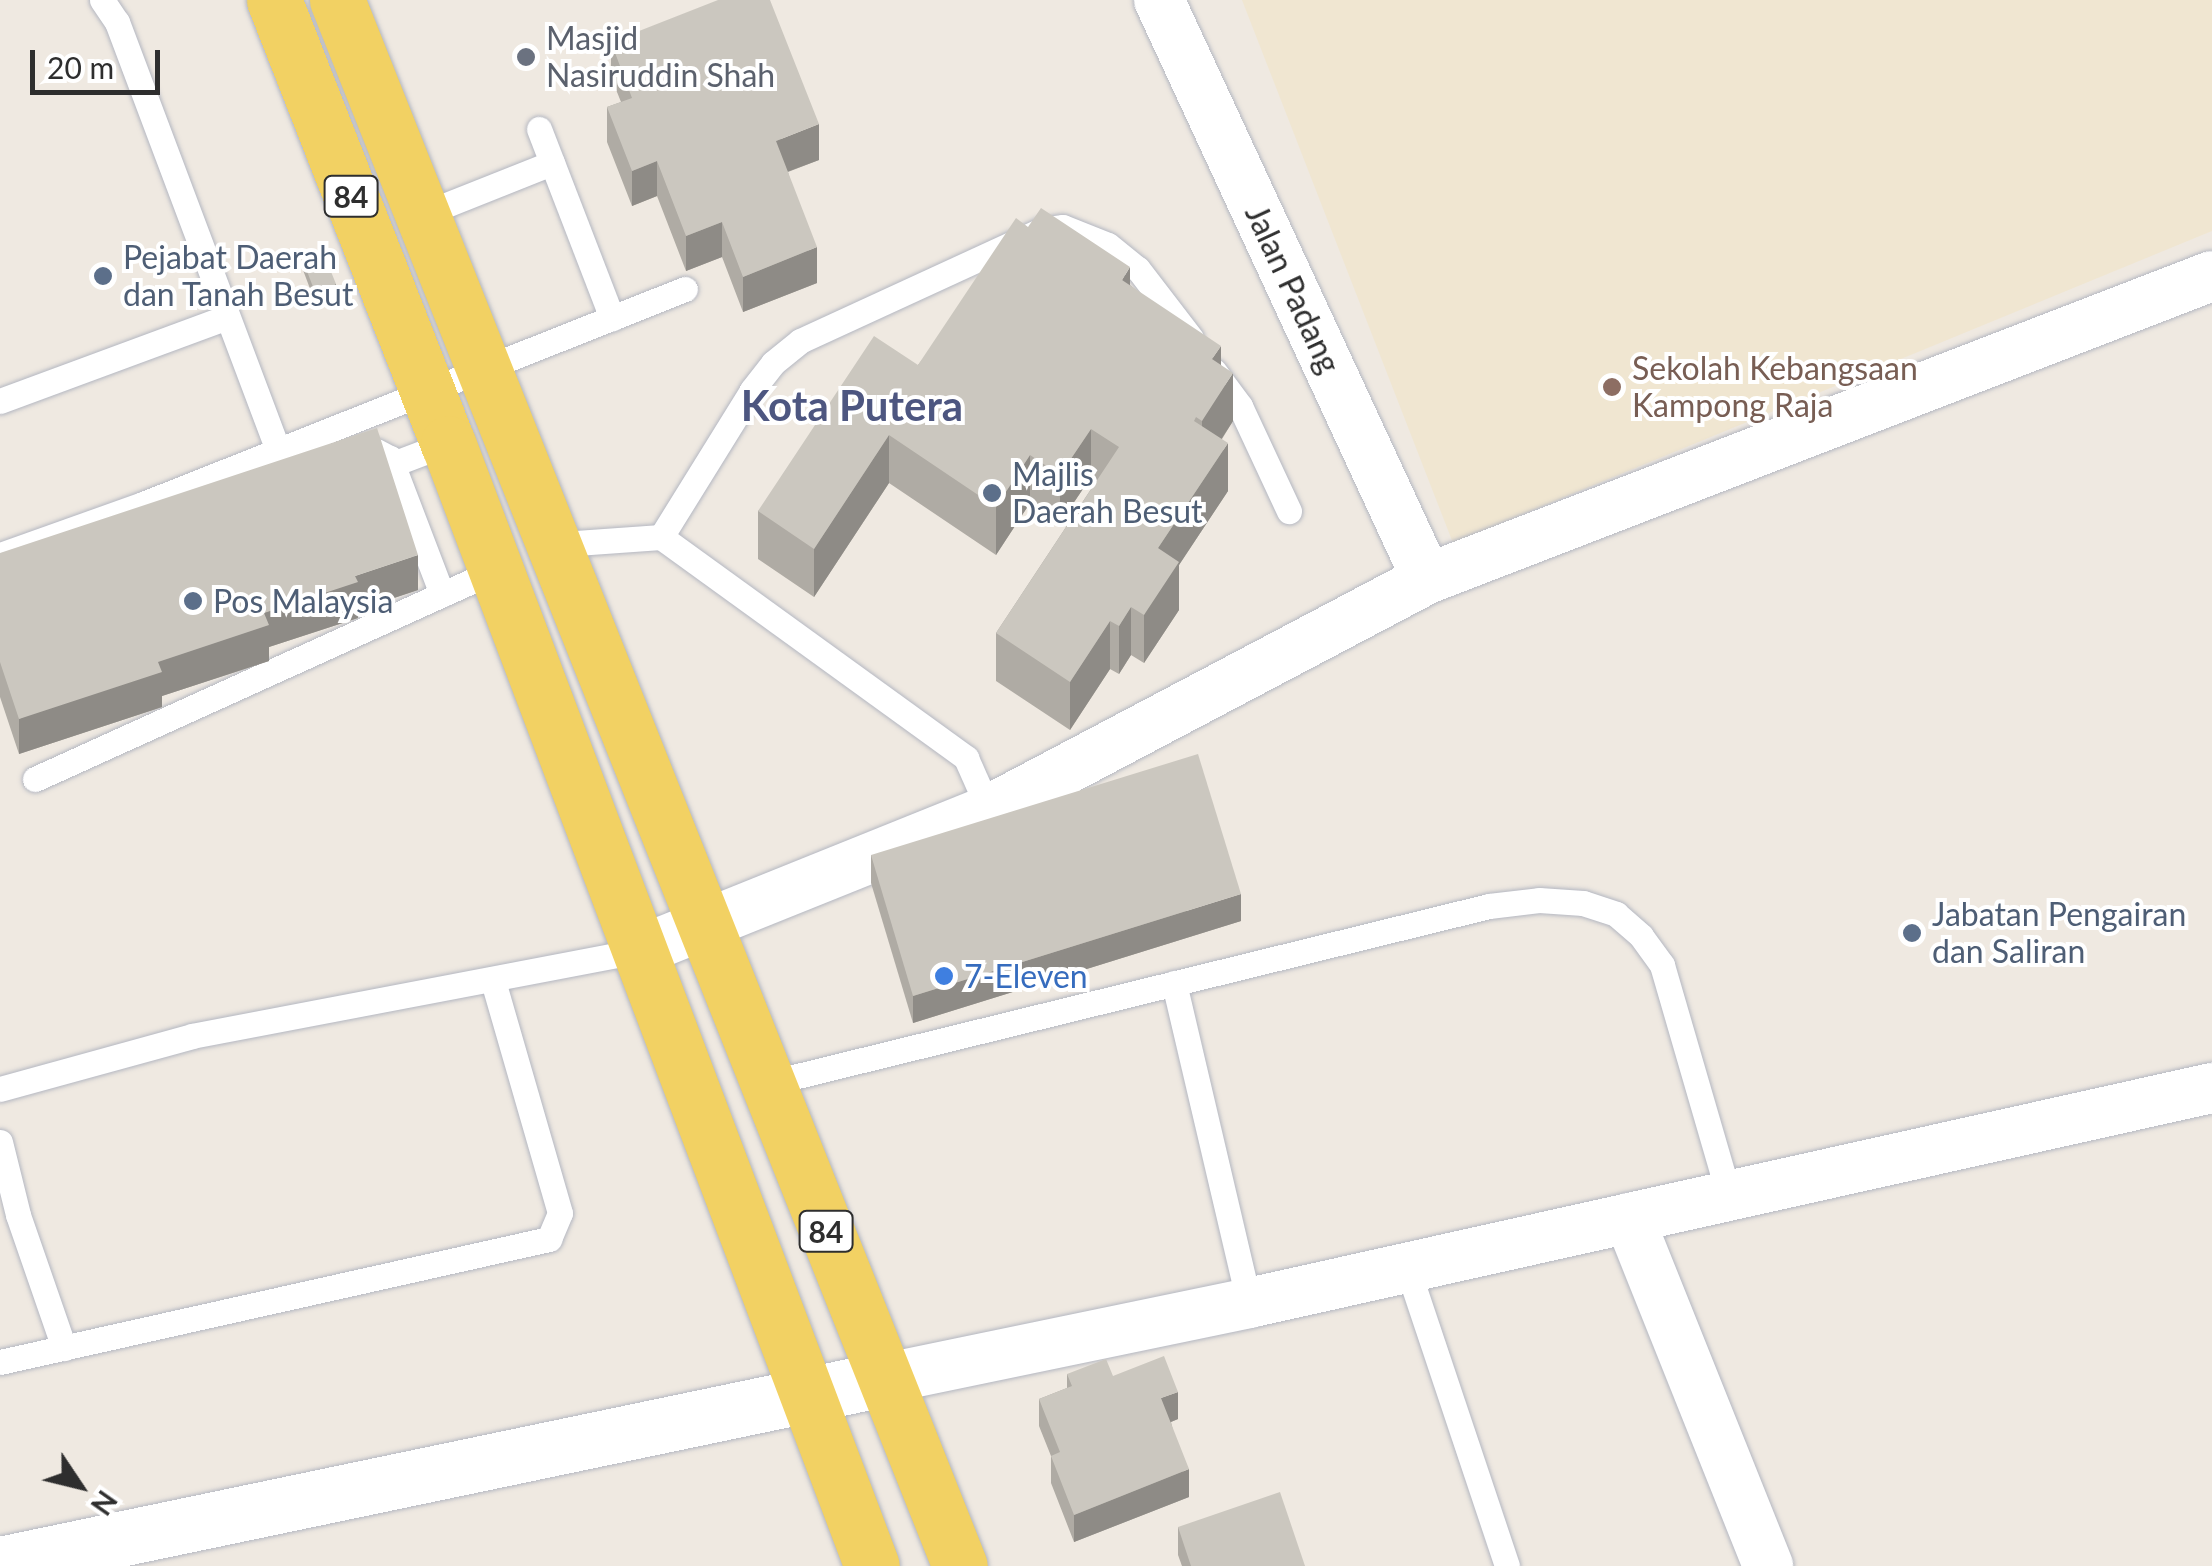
<!DOCTYPE html>
<style>
body{margin:0}
#map{position:relative;width:2212px;height:1566px;overflow:hidden;background:#efe9e1;font-family:Lato,sans-serif}
div>[style]{position:absolute}
[style*='--x']{left:calc(var(--x)*1px);top:calc(var(--y)*1px);width:calc(var(--w)*1px);rotate:calc(var(--a)*1deg)}
.education>*{inset:0;background:#f0e6d1}
.roads{filter:drop-shadow(0 0 2px #b4b7c1) drop-shadow(0 0 2px #b4b7c1)}
.lane>*{height:25px;margin:-12.5px;padding:0 12.5px;transform-origin:12.5px;border-radius:12.5px;background:#fff}
.street>*{height:50px;margin:-25px;padding:0 25px;transform-origin:25px;border-radius:25px;background:#fff}
.secondary>*{height:55px;margin:-27.5px;padding:0 27.5px;transform-origin:27.5px;border-radius:27.5px;background:#fff}
.primary>*{height:55px;margin:-27.5px;padding:0 27.5px;transform-origin:27.5px;border-radius:27.5px;background:#f2d163}
.wall>*{inset:0;background:#afaba4}
.shaded-wall>*{inset:0;background:#8e8b86}
.building>*{inset:0;background:#cbc7bf}
.dots>*{width:28px;height:28px;translate:-50% -50%;box-sizing:border-box;border:5px solid #fff;border-radius:50%}
span{translate:-50% -50%;white-space:nowrap;text-align:center;line-height:1.15;-webkit-text-stroke:8px #fff;paint-order:stroke}
.shield-label span{padding:2px 8px;background:#fff;border:2px solid;border-radius:8px;-webkit-text-stroke-width:0}
.shield-label{font-size:30px;color:#2e2e2e;font-weight:700}
.worship-label{font-size:32px;color:#5b616d}
.left{translate:0 -50%;text-align:left}
.service-label{font-size:32px;color:#4e5e75}
.street-label{font-size:32px;color:#2e2e2e}
.education-label{font-size:32px;color:#785e54}
.shop-label{font-size:32px;color:#366cbe}
.district-label{font-size:42px;color:#4d5680;font-weight:700}
.north{position:absolute;left:30px;top:1436px;width:100px;height:100px;-webkit-text-stroke:8px #fff;paint-order:stroke;rotate:125deg;font-size:28px;font-weight:700;line-height:40px;text-align:center;color:#2e2e2e}
.north::after{content:'';display:block;margin:auto;width:35px;height:45px;background:#2e2e2e;clip-path:polygon(50% 0,100% 100%,50% 72%,0 100%)}
.scale{position:absolute;left:30px;top:50px;width:130px;height:45px;box-sizing:border-box;border:5px solid #2e2e2e;border-top:0;padding-left:12px;font-size:30px;line-height:35px;white-space:nowrap;color:#2e2e2e;-webkit-text-stroke:8px #fff;paint-order:stroke}
</style>
<div id="map">
<div class="education">
<div style="clip-path:polygon(1242px 0,2212px 0,2212px 231px,1453px 543px)"></div>
</div>
<div class="roads">
<div class="lane">
<div style="--x:102;--y:0;--w:27;--a:56"></div>
<div style="--x:117;--y:22;--w:458;--a:69.4"></div>
<div style="--x:539;--y:129;--w:203;--a:68.9"></div>
<div style="--x:421;--y:215;--w:141;--a:-21.7"></div>
<div style="--x:1214;--y:371;--w:44;--a:53.4"></div>
<div style="--x:1240;--y:406;--w:116;--a:65"></div>
<div style="--x:0;--y:401;--w:242;--a:-20.3"></div>
<div style="--x:353;--y:459;--w:24;--a:-19"></div>
<div style="--x:376;--y:451;--w:16;--a:27"></div>
<div style="--x:390;--y:458;--w:146;--a:69.1"></div>
<div style="--x:393;--y:464;--w:59;--a:-20.9"></div>
<div style="--x:661;--y:537;--w:173;--a:-58.2"></div>
<div style="--x:752;--y:390;--w:34;--a:-52"></div>
<div style="--x:773;--y:363;--w:35;--a:-39"></div>
<div style="--x:800;--y:341;--w:265;--a:-24.7"></div>
<div style="--x:1041;--y:230;--w:22;--a:-8"></div>
<div style="--x:1063;--y:227;--w:48;--a:21.8"></div>
<div style="--x:1108;--y:245;--w:38;--a:39"></div>
<div style="--x:1138;--y:269;--w:87;--a:52.5"></div>
<div style="--x:555;--y:551;--w:22;--a:-21"></div>
<div style="--x:576;--y:543;--w:85;--a:-4"></div>
<div style="--x:661;--y:537;--w:377;--a:35.9"></div>
<div style="--x:966;--y:758;--w:57;--a:66.1"></div>
<div style="--x:0;--y:555;--w:152;--a:-19.6"></div>
<div style="--x:143;--y:504;--w:583;--a:-21.64"></div>
<div style="--x:35;--y:779;--w:506;--a:-24.39"></div>
<div style="--x:1174;--y:983;--w:329;--a:76.8"></div>
<div style="--x:769;--y:1083;--w:741;--a:-13.81"></div>
<div style="--x:1489;--y:906;--w:50;--a:-6.8"></div>
<div style="--x:1539;--y:900;--w:44;--a:3.9"></div>
<div style="--x:1583;--y:903;--w:35;--a:18"></div>
<div style="--x:1616;--y:914;--w:33;--a:41"></div>
<div style="--x:1641;--y:936;--w:36;--a:54"></div>
<div style="--x:1662;--y:965;--w:241;--a:73.8"></div>
<div style="--x:0;--y:1089;--w:199;--a:-15.4"></div>
<div style="--x:192;--y:1036;--w:455;--a:-10.8"></div>
<div style="--x:0;--y:1142;--w:75;--a:76.1"></div>
<div style="--x:18;--y:1215;--w:141;--a:70.9"></div>
<div style="--x:1407;--y:1267;--w:315;--a:71.5"></div>
<div style="--x:0;--y:1362;--w:563;--a:-12.63"></div>
<div style="--x:549;--y:1239;--w:28;--a:-67"></div>
<div style="--x:560;--y:1213;--w:241;--a:-106.1"></div>
</div>
<div class="street">
<div style="--x:1159;--y:0;--w:638;--a:65.16"></div>
<div style="--x:639;--y:951;--w:377;--a:-21.9"></div>
<div style="--x:989;--y:810;--w:495;--a:-27.8"></div>
<div style="--x:1427;--y:579;--w:841;--a:-21.11"></div>
<div style="--x:1629;--y:1218;--w:375;--a:68.2"></div>
<div style="--x:883;--y:1379;--w:374;--a:-11.7"></div>
<div style="--x:1249;--y:1303;--w:987;--a:-12.59"></div>
</div>
<div class="secondary">
<div style="--x:0;--y:1564;--w:902;--a:-11.83"></div>
</div>
<div class="primary">
<div style="--x:274;--y:0;--w:476;--a:68.6"></div>
<div style="--x:448;--y:443;--w:1200;--a:69.32"></div>
<div style="--x:337;--y:0;--w:1685;--a:68.31"></div>
</div>
</div>
<div class="wall">
<div style="clip-path:polygon(611px 42px,819px 160px,788px 172px,817px 283px,743px 312px,722px 257px,686px 271px,657px 196px,632px 206px,607px 142px,607px 107px,621px 102px,611px 77px)"></div>
<div style="clip-path:polygon(1028px 227px,1130px 285px,1221px 365px,1233px 421px,1222px 439px,1228px 491px,1179px 565px,1179px 610px,1144px 663px,1131px 655px,1119px 674px,1110px 669px,1070px 730px,996px 681px,996px 633px,1097px 480px,1091px 477px,1060px 523px,1030px 503px,996px 555px,889px 483px,814px 597px,758px 559px,758px 511px,918px 365px)"></div>
<div style="clip-path:polygon(303px 261px,336px 294px,315px 302px,303px 270px)"></div>
<div style="clip-path:polygon(0 553px,418px 590px,358px 610px,358px 618px,269px 647px,269px 661px,162px 696px,162px 707px,19px 754px,0 697px)"></div>
<div style="clip-path:polygon(871px 855px,1241px 921px,913px 1023px,871px 883px)"></div>
<div style="clip-path:polygon(1067px 1374px,1113px 1376px,1178px 1419px,1171px 1422px,1189px 1497px,1074px 1542px,1051px 1483px,1051px 1456px,1039px 1426px,1039px 1399px,1067px 1388px)"></div>
<div style="clip-path:polygon(1178px 1527px,1305px 1566px,1182px 1566px,1178px 1555px)"></div>
</div>
<div class="shaded-wall">
<div style="clip-path:polygon(819px 124px,819px 160px,776px 176px,776px 141px)"></div>
<div style="clip-path:polygon(657px 161px,657px 196px,632px 206px,632px 171px)"></div>
<div style="clip-path:polygon(722px 222px,722px 257px,686px 271px,686px 236px)"></div>
<div style="clip-path:polygon(817px 247px,817px 283px,743px 312px,743px 277px)"></div>
<div style="clip-path:polygon(1130px 267px,1130px 315px,1122px 280px)"></div>
<div style="clip-path:polygon(336px 284px,336px 294px,315px 302px,315px 292px)"></div>
<div style="clip-path:polygon(1221px 346px,1221px 391px,1233px 373px,1233px 421px,1202px 469px,1202px 421px,1212px 359px)"></div>
<div style="clip-path:polygon(1091px 429px,1091px 477px,1060px 523px,1060px 475px)"></div>
<div style="clip-path:polygon(889px 435px,889px 483px,814px 597px,814px 549px)"></div>
<div style="clip-path:polygon(1228px 443px,1228px 491px,1179px 565px,1179px 610px,1144px 663px,1144px 615px,1158px 548px)"></div>
<div style="clip-path:polygon(1030px 455px,1030px 503px,996px 555px,996px 507px)"></div>
<div style="clip-path:polygon(418px 555px,418px 590px,358px 610px,358px 618px,269px 647px,269px 661px,162px 696px,162px 707px,19px 754px,19px 719px,264px 613px,355px 576px)"></div>
<div style="clip-path:polygon(1131px 607px,1131px 655px,1119px 674px,1119px 626px)"></div>
<div style="clip-path:polygon(1110px 621px,1110px 669px,1070px 730px,1070px 682px)"></div>
<div style="clip-path:polygon(1241px 894px,1241px 921px,913px 1023px,913px 996px)"></div>
<div style="clip-path:polygon(1178px 1392px,1178px 1419px,1161px 1426px,1161px 1398px)"></div>
<div style="clip-path:polygon(1189px 1469px,1189px 1497px,1074px 1542px,1074px 1515px)"></div>
</div>
<div class="building">
<div style="clip-path:polygon(718px 0,770px 0,819px 124px,776px 141px,817px 247px,743px 277px,722px 222px,686px 236px,657px 161px,632px 171px,607px 107px,632px 98px,611px 42px)"></div>
<div style="clip-path:polygon(1041px 208px,1130px 267px,1122px 280px,1221px 346px,1212px 359px,1233px 373px,1202px 421px,1196px 417px,1194px 421px,1228px 443px,1158px 548px,1179px 562px,1144px 615px,1131px 607px,1119px 626px,1110px 621px,1070px 682px,996px 633px,1119px 447px,1091px 429px,1060px 475px,1030px 455px,996px 507px,889px 435px,814px 549px,758px 511px,874px 336px,918px 365px,1016px 218px,1028px 227px)"></div>
<div style="clip-path:polygon(323px 252px,336px 284px,315px 292px,303px 261px)"></div>
<div style="clip-path:polygon(377px 428px,418px 555px,355px 576px,358px 582px,264px 613px,269px 625px,158px 662px,162px 672px,19px 719px,0 662px,0 553px)"></div>
<div style="clip-path:polygon(1198px 754px,1241px 894px,913px 996px,871px 855px)"></div>
<div style="clip-path:polygon(1164px 1356px,1178px 1392px,1161px 1398px,1189px 1469px,1074px 1515px,1051px 1456px,1060px 1452px,1039px 1399px,1072px 1386px,1067px 1374px,1106px 1359px,1113px 1376px)"></div>
<div style="clip-path:polygon(1280px 1492px,1305px 1566px,1191px 1566px,1178px 1527px)"></div>
</div>
<div class="dots">
<div style="left:526px;top:57px;background:#6b7280"></div>
<div style="left:103px;top:276px;background:#5c6f8a"></div>
<div style="left:1612px;top:387px;background:#8d6e63"></div>
<div style="left:992px;top:493px;background:#5c6f8a"></div>
<div style="left:193px;top:601px;background:#5c6f8a"></div>
<div style="left:1912px;top:933px;background:#5c6f8a"></div>
<div style="left:944px;top:976px;background:#3f7fe0"></div>
</div>
<div class="shield-label">
<span style="left:351px;top:196px">84</span>
<span style="left:826px;top:1231px">84</span>
</div>
<div class="worship-label">
<span class="left" style="left:546px;top:57px">Masjid<br>Nasiruddin Shah</span>
</div>
<div class="service-label">
<span class="left" style="left:123px;top:276px">Pejabat Daerah<br>dan Tanah Besut</span>
<span class="left" style="left:1012px;top:493px">Majlis<br>Daerah Besut</span>
<span class="left" style="left:213px;top:601px">Pos Malaysia</span>
<span class="left" style="left:1932px;top:933px">Jabatan Pengairan<br>dan Saliran</span>
</div>
<div class="street-label">
<span style="left:1293px;top:289px;rotate:65deg">Jalan Padang</span>
</div>
<div class="education-label">
<span class="left" style="left:1632px;top:387px">Sekolah Kebangsaan<br>Kampong Raja</span>
</div>
<div class="shop-label">
<span class="left" style="left:964px;top:976px">7-Eleven</span>
</div>
<div class="district-label">
<span style="left:852px;top:405px">Kota Putera</span>
</div>
<div class="north">N</div>
<div class="scale">20 m</div>
</div>
